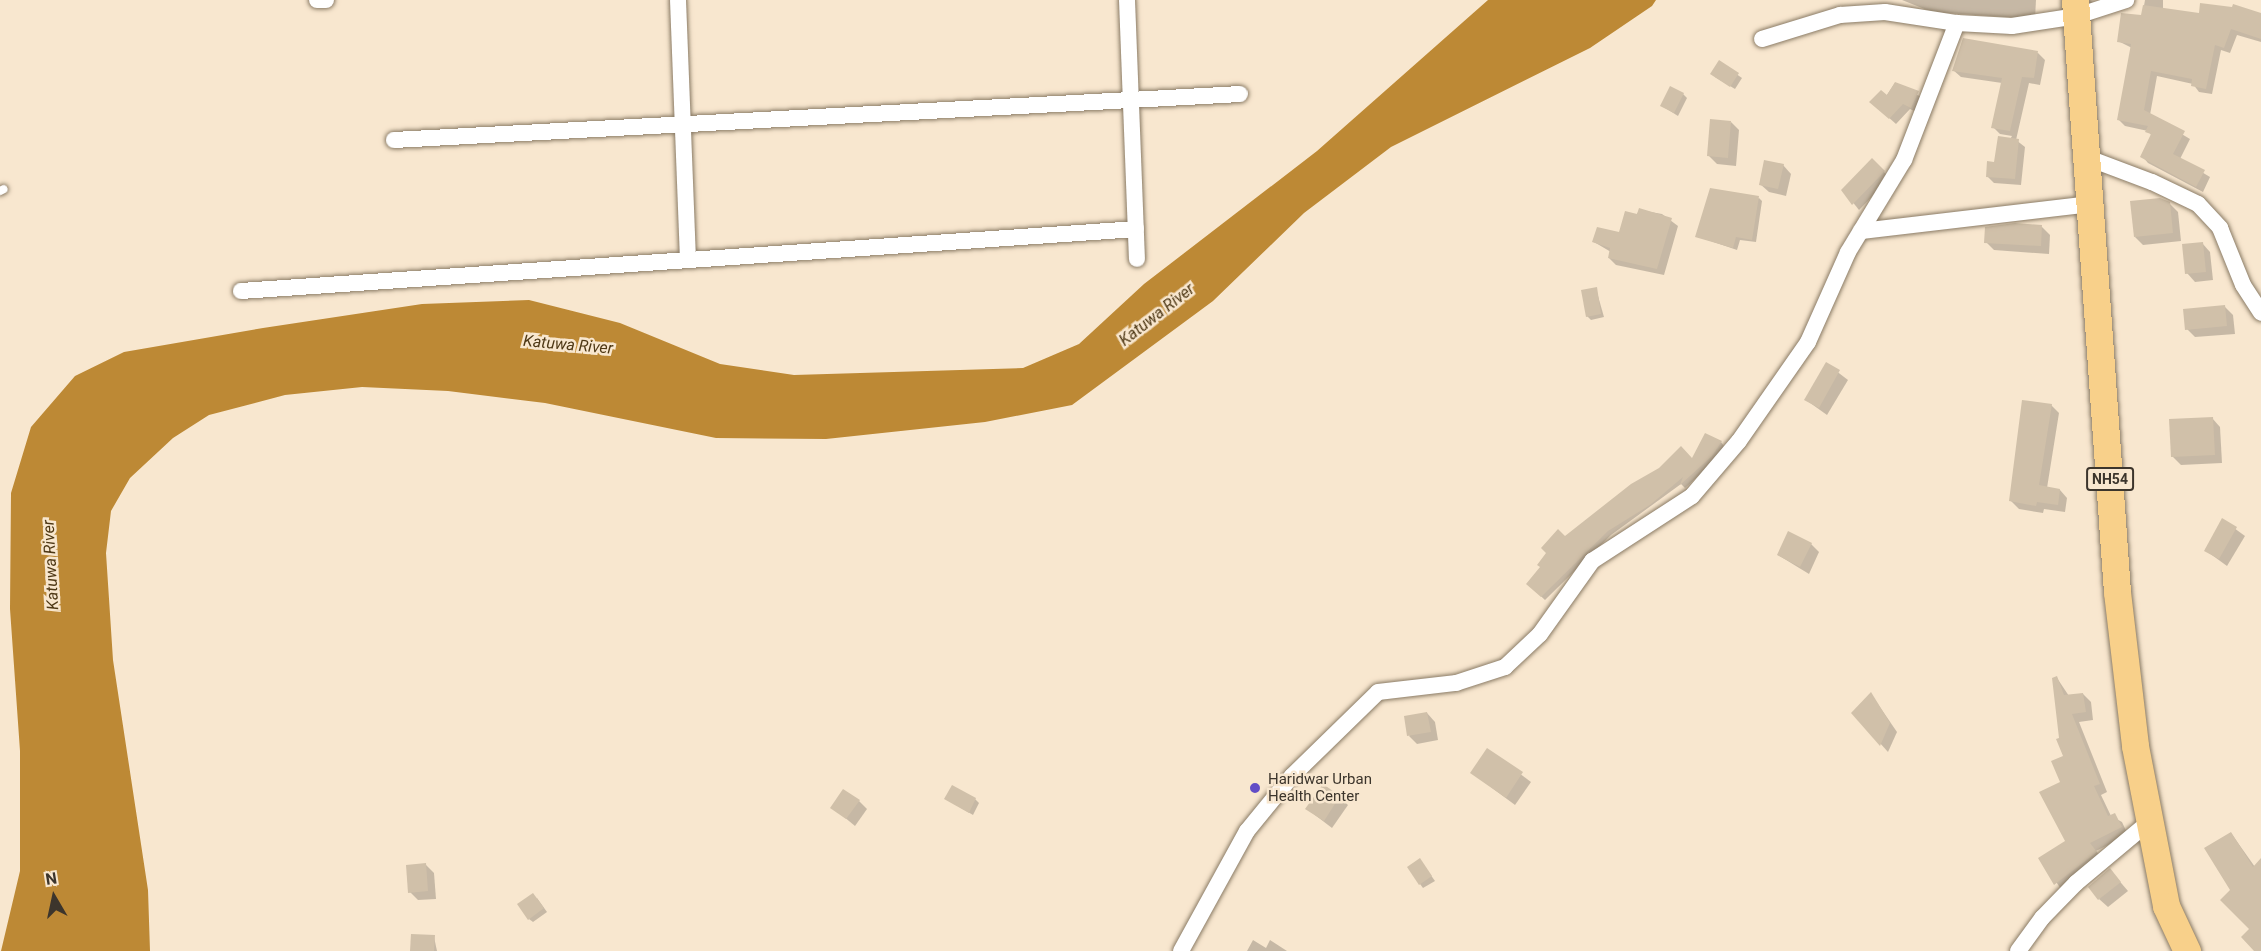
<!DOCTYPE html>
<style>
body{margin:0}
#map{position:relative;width:2261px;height:951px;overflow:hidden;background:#f8e7cf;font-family:Roboto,sans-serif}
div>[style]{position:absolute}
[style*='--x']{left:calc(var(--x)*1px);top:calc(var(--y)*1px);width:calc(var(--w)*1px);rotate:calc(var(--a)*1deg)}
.water>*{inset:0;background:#bd8935}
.shadow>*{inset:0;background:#0003}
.building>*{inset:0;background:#d0c0a9}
.roads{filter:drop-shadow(0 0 2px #8a7b65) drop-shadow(0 0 2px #8a7b65)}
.service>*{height:8px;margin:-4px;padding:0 4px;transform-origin:4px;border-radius:4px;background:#fff}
.minor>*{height:16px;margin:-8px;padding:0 8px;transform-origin:8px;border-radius:8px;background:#fff}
.primary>*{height:27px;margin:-13.5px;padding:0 13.5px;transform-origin:13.5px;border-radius:13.5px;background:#f8d08a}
.dots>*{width:16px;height:16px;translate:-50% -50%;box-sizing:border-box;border:3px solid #f8e7cf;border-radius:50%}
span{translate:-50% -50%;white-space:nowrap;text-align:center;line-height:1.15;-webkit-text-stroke:5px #f8e7cf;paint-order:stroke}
.shield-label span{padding:2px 4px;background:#f8e7cf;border:2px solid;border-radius:4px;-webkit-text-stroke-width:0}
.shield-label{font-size:14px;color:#3c352c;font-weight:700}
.poi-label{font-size:15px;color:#3c352c}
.left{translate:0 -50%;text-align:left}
.water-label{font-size:16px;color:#4e3815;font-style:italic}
.north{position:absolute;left:24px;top:867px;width:60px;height:60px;-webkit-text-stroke:4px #f8e7cf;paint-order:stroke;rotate:351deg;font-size:16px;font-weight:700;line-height:24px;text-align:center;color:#3c352c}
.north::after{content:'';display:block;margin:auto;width:21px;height:27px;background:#3c352c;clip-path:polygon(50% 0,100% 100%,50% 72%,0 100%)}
</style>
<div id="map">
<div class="water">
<div style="clip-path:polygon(1488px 0,1656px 0,1652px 6px,1590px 48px,1391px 147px,1304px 213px,1213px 301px,1072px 405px,985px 422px,826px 439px,716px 438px,545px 403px,448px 391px,362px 387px,285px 395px,209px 415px,173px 438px,130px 478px,111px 511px,106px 553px,113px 660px,148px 890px,150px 951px,1px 951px,20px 871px,20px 751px,10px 609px,11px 493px,31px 427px,75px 376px,124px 352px,263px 328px,422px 304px,529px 300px,620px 323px,720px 364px,794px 375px,1023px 368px,1079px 344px,1144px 284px,1317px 151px)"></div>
</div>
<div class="shadow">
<div style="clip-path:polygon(1902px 0,2036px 0,2035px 19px,1932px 12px)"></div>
<div style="clip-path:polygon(2145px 0,2163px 0,2163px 10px,2200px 15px,2261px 14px,2261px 42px,2237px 35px,2230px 53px,2221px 50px,2212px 94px,2199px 92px,2193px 84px,2157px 76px,2150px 115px,2190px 139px,2180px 159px,2210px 177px,2203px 192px,2148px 163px,2142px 156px,2152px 136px,2148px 131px,2125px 126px,2119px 120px,2132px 48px,2118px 41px,2142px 17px)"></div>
<div style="clip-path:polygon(2038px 53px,2045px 60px,2040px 85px,2029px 83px,2016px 140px,2025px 147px,2021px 185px,1994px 183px,1987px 176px,2012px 136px,2000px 134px,1993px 127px,2002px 83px,1961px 77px,1953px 70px)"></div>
<div style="clip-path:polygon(1719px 62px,1742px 78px,1735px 89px,1715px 77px)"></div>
<div style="clip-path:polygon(1895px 83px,1925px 99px,1918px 113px,1910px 109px,1896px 124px,1878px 108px)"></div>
<div style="clip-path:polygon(1683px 94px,1687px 98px,1678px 116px,1662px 106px)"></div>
<div style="clip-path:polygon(1731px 122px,1739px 130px,1736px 166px,1717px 164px,1709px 156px)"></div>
<div style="clip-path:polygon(1872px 160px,1890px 178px,1859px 210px,1843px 190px)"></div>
<div style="clip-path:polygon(1783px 165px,1791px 174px,1786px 196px,1769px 192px,1760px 184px)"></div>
<div style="clip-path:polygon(1759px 198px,1762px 201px,1756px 242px,1740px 240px,1737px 250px,1696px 236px)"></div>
<div style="clip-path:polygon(2169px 203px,2178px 212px,2181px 241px,2143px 245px,2135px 237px)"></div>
<div style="clip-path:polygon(1640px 210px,1662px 214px,1678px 226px,1664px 275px,1616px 265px,1609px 258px,1611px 252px,1594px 242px,1620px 234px)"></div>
<div style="clip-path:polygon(2042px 227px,2050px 235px,2049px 254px,1994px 250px,1986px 242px)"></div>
<div style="clip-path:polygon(2202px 243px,2210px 252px,2213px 280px,2195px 282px,2187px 273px)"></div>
<div style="clip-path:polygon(1596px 289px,1604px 317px,1591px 320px,1587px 316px)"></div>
<div style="clip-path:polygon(2225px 307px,2233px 315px,2235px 334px,2195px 337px,2187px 329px)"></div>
<div style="clip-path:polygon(1827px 364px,1848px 380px,1827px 415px,1806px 400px)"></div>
<div style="clip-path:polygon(2051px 405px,2059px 413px,2047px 488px,2060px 490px,2067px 498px,2065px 512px,2044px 509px,2043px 513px,2019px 509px,2011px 501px)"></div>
<div style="clip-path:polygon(2212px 418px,2220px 427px,2222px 463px,2181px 465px,2172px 456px)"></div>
<div style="clip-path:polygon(1721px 442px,1724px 446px,1716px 460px,1685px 488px,1681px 484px,1611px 535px,1545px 600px,1532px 588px,1565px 538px)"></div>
<div style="clip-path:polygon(2223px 520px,2245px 536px,2227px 566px,2205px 550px)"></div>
<div style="clip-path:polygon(1811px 544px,1819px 552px,1809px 574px,1778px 555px)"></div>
<div style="clip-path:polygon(2057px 678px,2069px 696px,2083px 694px,2091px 702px,2093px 720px,2079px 722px,2107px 792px,2101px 795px,2111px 816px,2122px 822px,2128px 835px,2096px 851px,2104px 860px,2063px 892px,2040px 858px,2067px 841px,2062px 782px,2065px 757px)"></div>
<div style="clip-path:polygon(1871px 694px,1897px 732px,1888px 752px,1853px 713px)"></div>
<div style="clip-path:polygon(1427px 713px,1435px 722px,1438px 740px,1417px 744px,1409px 736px)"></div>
<div style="clip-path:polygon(1488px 750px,1531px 782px,1515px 805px,1472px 773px)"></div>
<div style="clip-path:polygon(1339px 797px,1348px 805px,1332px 828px,1307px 809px)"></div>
<div style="clip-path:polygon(946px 799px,975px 799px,979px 803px,973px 815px)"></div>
<div style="clip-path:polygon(859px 801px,867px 809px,855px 826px,832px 807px)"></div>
<div style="clip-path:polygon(2231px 833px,2255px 867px,2261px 865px,2261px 951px,2256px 951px)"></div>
<div style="clip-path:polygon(1420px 860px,1435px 881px,1423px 888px,1420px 884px)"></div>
<div style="clip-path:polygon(426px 865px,434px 873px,436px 899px,418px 900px,410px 892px)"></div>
<div style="clip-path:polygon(2110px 870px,2128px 891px,2108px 907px,2099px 899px)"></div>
<div style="clip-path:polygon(537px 898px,547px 912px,533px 922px,529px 919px)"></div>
<div style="clip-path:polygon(434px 937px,437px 951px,412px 951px)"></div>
<div style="clip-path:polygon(1253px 940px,1266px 948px,1270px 940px,1287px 951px,1247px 951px)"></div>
</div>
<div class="building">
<div style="clip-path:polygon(2200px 3px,2232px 7px,2233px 4px,2261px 13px,2261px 39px,2231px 29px,2224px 48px,2215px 45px,2206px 89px,2191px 86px,2192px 79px,2151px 71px,2144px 110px,2185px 131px,2173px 154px,2205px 170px,2196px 187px,2140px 157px,2151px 134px,2145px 132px,2148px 126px,2117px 120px,2131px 44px,2117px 42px,2121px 13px,2141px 15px,2143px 5px,2199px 13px)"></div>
<div style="clip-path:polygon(1963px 38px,2038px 51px,2034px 78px,2022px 77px,2010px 131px,1991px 128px,2002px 78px,1952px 71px)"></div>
<div style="clip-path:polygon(1719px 60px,1739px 73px,1730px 87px,1710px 74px)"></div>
<div style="clip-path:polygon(1895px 82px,1919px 91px,1911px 108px,1903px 104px,1889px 119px,1869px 102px,1881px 90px,1887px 95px)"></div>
<div style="clip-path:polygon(1670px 86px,1684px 93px,1674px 113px,1660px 106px)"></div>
<div style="clip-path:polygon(1710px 119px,1731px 121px,1728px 158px,1707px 156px)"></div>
<div style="clip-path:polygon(1998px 136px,2019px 139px,2015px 179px,1986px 177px,1987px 161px,1994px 162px)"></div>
<div style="clip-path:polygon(1872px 158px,1885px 171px,1852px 205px,1841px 190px)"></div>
<div style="clip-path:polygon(1764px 160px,1784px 164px,1778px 189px,1759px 185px)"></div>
<div style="clip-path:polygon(1710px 188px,1759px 196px,1752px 240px,1736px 237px,1733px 248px,1695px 237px)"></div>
<div style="clip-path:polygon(2160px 198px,2170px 202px,2173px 233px,2134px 237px,2130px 201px)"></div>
<div style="clip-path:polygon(1639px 208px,1672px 218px,1657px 269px,1608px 258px,1610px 248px,1592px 242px,1597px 227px,1619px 232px,1625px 211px,1637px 214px)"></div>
<div style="clip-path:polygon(2015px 223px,2042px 225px,2041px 246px,1984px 243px,1985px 227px)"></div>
<div style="clip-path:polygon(2203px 242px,2206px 272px,2185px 274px,2182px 244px)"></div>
<div style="clip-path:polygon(1597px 287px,1601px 314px,1586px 317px,1581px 290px)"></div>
<div style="clip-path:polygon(2225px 305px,2227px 326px,2185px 330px,2183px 309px)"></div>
<div style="clip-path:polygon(1826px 362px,1840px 370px,1819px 408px,1804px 400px)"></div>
<div style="clip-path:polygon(2022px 400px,2052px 404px,2039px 485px,2060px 489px,2058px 505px,2037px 502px,2036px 506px,2009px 501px)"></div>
<div style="clip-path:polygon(2213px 417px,2215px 455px,2171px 457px,2169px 419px)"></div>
<div style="clip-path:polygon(1705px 433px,1722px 441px,1712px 456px,1680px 485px,1683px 477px,1650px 505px,1608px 531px,1541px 597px,1526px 584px,1540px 567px,1537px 565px,1546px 553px,1541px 548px,1558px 529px,1565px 536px,1631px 484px,1659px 468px,1681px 446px,1692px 458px)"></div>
<div style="clip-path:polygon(2222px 518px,2237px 527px,2219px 559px,2204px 551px)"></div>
<div style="clip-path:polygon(1788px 531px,1812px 543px,1800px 567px,1777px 555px)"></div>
<div style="clip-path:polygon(2057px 676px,2064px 695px,2083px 693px,2086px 712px,2072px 714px,2100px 784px,2094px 786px,2108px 816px,2115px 813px,2122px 827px,2090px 843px,2097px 852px,2054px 885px,2038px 858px,2065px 841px,2039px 792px,2060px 782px,2051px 761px,2063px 756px,2056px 739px,2059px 738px,2052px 678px)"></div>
<div style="clip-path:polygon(1871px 692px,1890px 723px,1880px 746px,1851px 713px)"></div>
<div style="clip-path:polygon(1427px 712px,1431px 732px,1407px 736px,1404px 716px)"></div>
<div style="clip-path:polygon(1487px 748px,1523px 772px,1506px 798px,1470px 773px)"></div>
<div style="clip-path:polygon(1323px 784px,1340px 796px,1324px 821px,1305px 809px)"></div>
<div style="clip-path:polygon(952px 785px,976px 798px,969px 813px,944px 799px)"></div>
<div style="clip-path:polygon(843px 789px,860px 800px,846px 819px,830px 808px)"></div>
<div style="clip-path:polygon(2231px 832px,2253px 867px,2261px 858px,2261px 951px,2254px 951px,2241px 937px,2249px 929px,2220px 900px,2230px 890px,2204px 848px)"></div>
<div style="clip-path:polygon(1420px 858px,1432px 876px,1419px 885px,1407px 867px)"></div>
<div style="clip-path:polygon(426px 863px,428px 891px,408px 893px,406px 865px)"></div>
<div style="clip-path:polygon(2110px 868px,2121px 882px,2098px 900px,2088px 887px)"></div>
<div style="clip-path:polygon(533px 893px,544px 908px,528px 920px,517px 904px)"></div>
<div style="clip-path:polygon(411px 934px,435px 935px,434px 951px,410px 951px)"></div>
</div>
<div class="roads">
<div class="service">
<div style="--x:0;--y:191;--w:4;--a:-27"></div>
</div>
<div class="minor">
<div style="--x:317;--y:0;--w:9;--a:0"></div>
<div style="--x:678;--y:0;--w:260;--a:87.8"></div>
<div style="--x:1127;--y:0;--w:259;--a:87.8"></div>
<div style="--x:1762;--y:39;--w:82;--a:-17.1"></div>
<div style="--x:1840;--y:15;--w:45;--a:-3.8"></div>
<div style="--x:1885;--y:12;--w:73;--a:8.7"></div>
<div style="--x:394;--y:140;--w:847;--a:-3.11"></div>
<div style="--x:2088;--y:158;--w:68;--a:20.6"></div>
<div style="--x:2152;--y:182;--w:51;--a:25.6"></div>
<div style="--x:2198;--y:204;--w:33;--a:47"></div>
<div style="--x:2220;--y:228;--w:61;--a:68"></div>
<div style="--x:2243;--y:285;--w:33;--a:57"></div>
<div style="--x:1861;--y:231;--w:232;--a:-6.7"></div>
<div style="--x:241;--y:291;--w:897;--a:-3.96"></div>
<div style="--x:1181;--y:951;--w:137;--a:-61.2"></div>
<div style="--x:1247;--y:831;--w:71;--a:-50.7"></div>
<div style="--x:1292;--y:776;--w:120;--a:-44.3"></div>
<div style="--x:1378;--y:692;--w:79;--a:-6.6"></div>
<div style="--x:1456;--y:683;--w:52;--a:-18.1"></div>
<div style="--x:1505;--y:667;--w:48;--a:-43.3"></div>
<div style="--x:1540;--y:634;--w:90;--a:-54.5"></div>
<div style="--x:1592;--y:561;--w:119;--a:-33"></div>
<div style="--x:1692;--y:496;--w:72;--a:-49.5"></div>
<div style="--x:1739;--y:441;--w:121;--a:-55.1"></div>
<div style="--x:1808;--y:342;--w:98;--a:-66"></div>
<div style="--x:1848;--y:252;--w:108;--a:-58.7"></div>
<div style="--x:1904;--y:160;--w:147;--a:-68.9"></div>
<div style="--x:1957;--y:23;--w:55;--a:3.1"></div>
<div style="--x:2012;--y:26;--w:66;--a:-8.7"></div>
<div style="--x:2077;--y:16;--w:52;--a:-18.1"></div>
<div style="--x:2018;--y:951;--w:41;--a:-54"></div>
<div style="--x:2042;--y:918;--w:49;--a:-45.8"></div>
<div style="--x:2076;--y:883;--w:95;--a:-39.9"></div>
</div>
<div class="primary">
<div style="--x:2075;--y:0;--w:593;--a:85.94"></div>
<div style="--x:2117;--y:592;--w:155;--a:83.3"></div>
<div style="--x:2135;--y:746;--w:163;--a:79"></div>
<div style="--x:2166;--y:906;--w:50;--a:65"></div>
</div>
</div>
<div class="dots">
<div style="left:1255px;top:788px;background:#624dc6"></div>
</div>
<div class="shield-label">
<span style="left:2110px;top:479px">NH54</span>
</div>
<div class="poi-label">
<span class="left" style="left:1268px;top:788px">Haridwar Urban<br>Health Center</span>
</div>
<div class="water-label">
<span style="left:1157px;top:315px;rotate:-38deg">Katuwa River</span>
<span style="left:568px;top:345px;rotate:5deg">Katuwa River</span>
<span style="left:51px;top:565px;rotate:-93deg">Katuwa River</span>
</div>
<div class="north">N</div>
</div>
